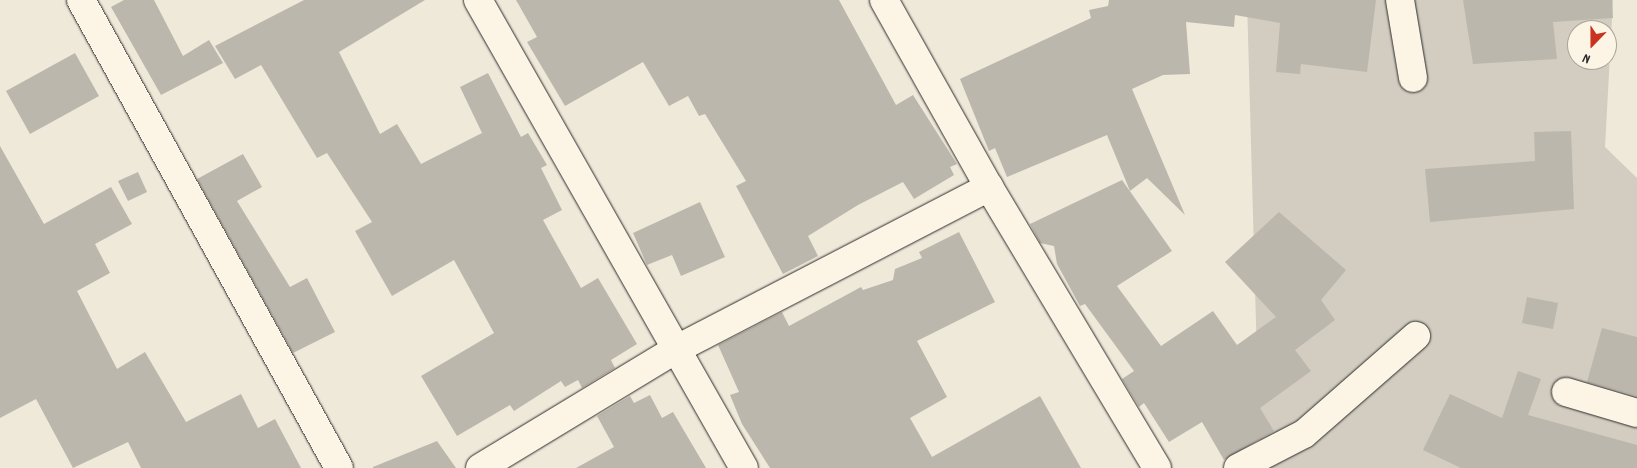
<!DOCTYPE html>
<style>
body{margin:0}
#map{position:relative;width:1637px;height:468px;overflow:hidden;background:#efe9da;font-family:Dekko,sans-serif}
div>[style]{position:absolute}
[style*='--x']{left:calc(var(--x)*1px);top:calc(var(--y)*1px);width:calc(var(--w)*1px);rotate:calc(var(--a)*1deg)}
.green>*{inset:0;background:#d2cdc0}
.building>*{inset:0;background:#bcb7ac}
.roads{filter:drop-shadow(0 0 1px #2b2b2b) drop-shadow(0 0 1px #2b2b2b)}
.minor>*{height:28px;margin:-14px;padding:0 14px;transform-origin:14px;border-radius:14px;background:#fcf5e5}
span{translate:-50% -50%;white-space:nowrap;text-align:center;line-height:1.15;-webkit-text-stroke:4px #fcf5e5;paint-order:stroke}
.north{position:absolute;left:1567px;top:20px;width:50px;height:50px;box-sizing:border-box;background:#fcf5e5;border:1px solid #a8a49b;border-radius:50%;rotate:202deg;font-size:14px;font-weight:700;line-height:20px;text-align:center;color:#2b2b2b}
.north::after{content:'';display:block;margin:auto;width:18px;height:22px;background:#c8321e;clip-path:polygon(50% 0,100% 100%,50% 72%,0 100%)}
</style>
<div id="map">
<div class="green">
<div style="clip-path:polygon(evenodd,1247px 0,1613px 0,1605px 147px,1637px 178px,1637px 468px,1260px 468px,1247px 0,1577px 30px,1607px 30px,1607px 60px,1577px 60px,1577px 30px)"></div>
</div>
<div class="building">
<div style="clip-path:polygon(124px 0,154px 0,183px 56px,209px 40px,223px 63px,161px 95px,111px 7px)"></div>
<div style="clip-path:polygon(304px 0,425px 0,339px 52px,380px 134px,397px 124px,421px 164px,482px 133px,460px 87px,488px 73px,521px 137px,528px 133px,547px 165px,541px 168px,562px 210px,543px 220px,581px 288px,598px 278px,637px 344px,611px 360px,615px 368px,582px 388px,578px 380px,565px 387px,561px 381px,514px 411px,510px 405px,457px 436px,421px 376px,494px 333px,454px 260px,392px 296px,355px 231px,372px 222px,327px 153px,317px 158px,261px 65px,235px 79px,215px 46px)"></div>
<div style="clip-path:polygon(516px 0,839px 0,896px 105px,913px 95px,957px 164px,950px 167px,954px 175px,914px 199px,903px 182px,858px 205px,808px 236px,818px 256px,783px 274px,736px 186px,746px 181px,705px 114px,699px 116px,688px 96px,669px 106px,643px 62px,565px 106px,527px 42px,537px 37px)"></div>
<div style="clip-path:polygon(1109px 0,1376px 0,1367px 72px,1301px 64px,1300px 74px,1276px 72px,1280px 23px,1235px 15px,1234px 27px,1186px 22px,1190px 74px,1163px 75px,1132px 89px,1185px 215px,1147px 178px,1130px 191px,1107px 135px,1007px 177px,995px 148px,989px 151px,960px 79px,1091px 18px,1089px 10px,1108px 6px)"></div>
<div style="clip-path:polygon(1463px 0,1612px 0,1613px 18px,1553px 22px,1557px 59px,1473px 64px)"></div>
<div style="clip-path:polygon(75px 53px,99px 96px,30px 134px,6px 91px)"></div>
<div style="clip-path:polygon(1571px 131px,1574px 209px,1430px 222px,1425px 169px,1535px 161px,1534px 132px)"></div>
<div style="clip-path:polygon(0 146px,44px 224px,111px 187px,132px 224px,95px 244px,110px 273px,77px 291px,117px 369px,145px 352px,186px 422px,241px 394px,258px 428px,275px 419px,301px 468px,141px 468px,128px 442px,73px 468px,36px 399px,0 418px)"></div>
<div style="clip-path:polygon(243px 154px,262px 187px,237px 201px,290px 287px,307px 278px,335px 332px,293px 353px,197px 179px)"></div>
<div style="clip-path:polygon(138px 172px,147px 192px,128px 201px,118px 181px)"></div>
<div style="clip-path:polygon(1122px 180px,1172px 251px,1117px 286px,1161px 346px,1213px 311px,1237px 345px,1276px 317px,1225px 262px,1279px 212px,1346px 270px,1321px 300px,1335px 320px,1295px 350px,1311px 371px,1260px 408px,1274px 431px,1224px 460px,1202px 422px,1169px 442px,1144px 403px,1139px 407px,1122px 379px,1134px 371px,1085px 304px,1080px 306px,1057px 264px,1054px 246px,1040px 243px,1030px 224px)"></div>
<div style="clip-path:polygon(700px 202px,725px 257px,681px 276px,672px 255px,647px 265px,633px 233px)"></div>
<div style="clip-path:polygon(959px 232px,995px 302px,917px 341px,947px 397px,910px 418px,932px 457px,1040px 396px,1081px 468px,770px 468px,742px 424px,730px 395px,739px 392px,718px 345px,782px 312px,789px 326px,861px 287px,863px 290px,893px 280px,895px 269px,922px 258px,919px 252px)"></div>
<div style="clip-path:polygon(1527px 297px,1558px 303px,1553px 329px,1522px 323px)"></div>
<div style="clip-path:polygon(1602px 328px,1637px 337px,1637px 396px,1587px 382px)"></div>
<div style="clip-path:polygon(1518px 371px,1541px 379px,1528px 415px,1637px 445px,1637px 468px,1461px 468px,1423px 450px,1450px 394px,1502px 418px)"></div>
<div style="clip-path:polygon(650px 395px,662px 418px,673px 412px,706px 468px,576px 468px,614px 447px,597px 416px,630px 396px,634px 403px)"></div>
<div style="clip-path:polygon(437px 441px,456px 468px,373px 468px,373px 467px)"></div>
</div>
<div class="roads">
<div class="minor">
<div style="--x:81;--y:0;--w:534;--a:61.13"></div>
<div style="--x:478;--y:0;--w:538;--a:60.39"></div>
<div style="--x:884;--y:0;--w:214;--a:60.7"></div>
<div style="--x:989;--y:187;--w:327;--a:59.1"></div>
<div style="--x:1400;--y:0;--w:79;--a:80.5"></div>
<div style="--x:1566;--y:392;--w:74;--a:16.5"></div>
<div style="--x:480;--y:468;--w:228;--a:-31.2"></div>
<div style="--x:675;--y:350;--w:354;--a:-27.4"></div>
<div style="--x:1238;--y:468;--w:74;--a:-27.3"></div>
<div style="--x:1304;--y:434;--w:149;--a:-41.2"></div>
</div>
</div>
<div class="north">N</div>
</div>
